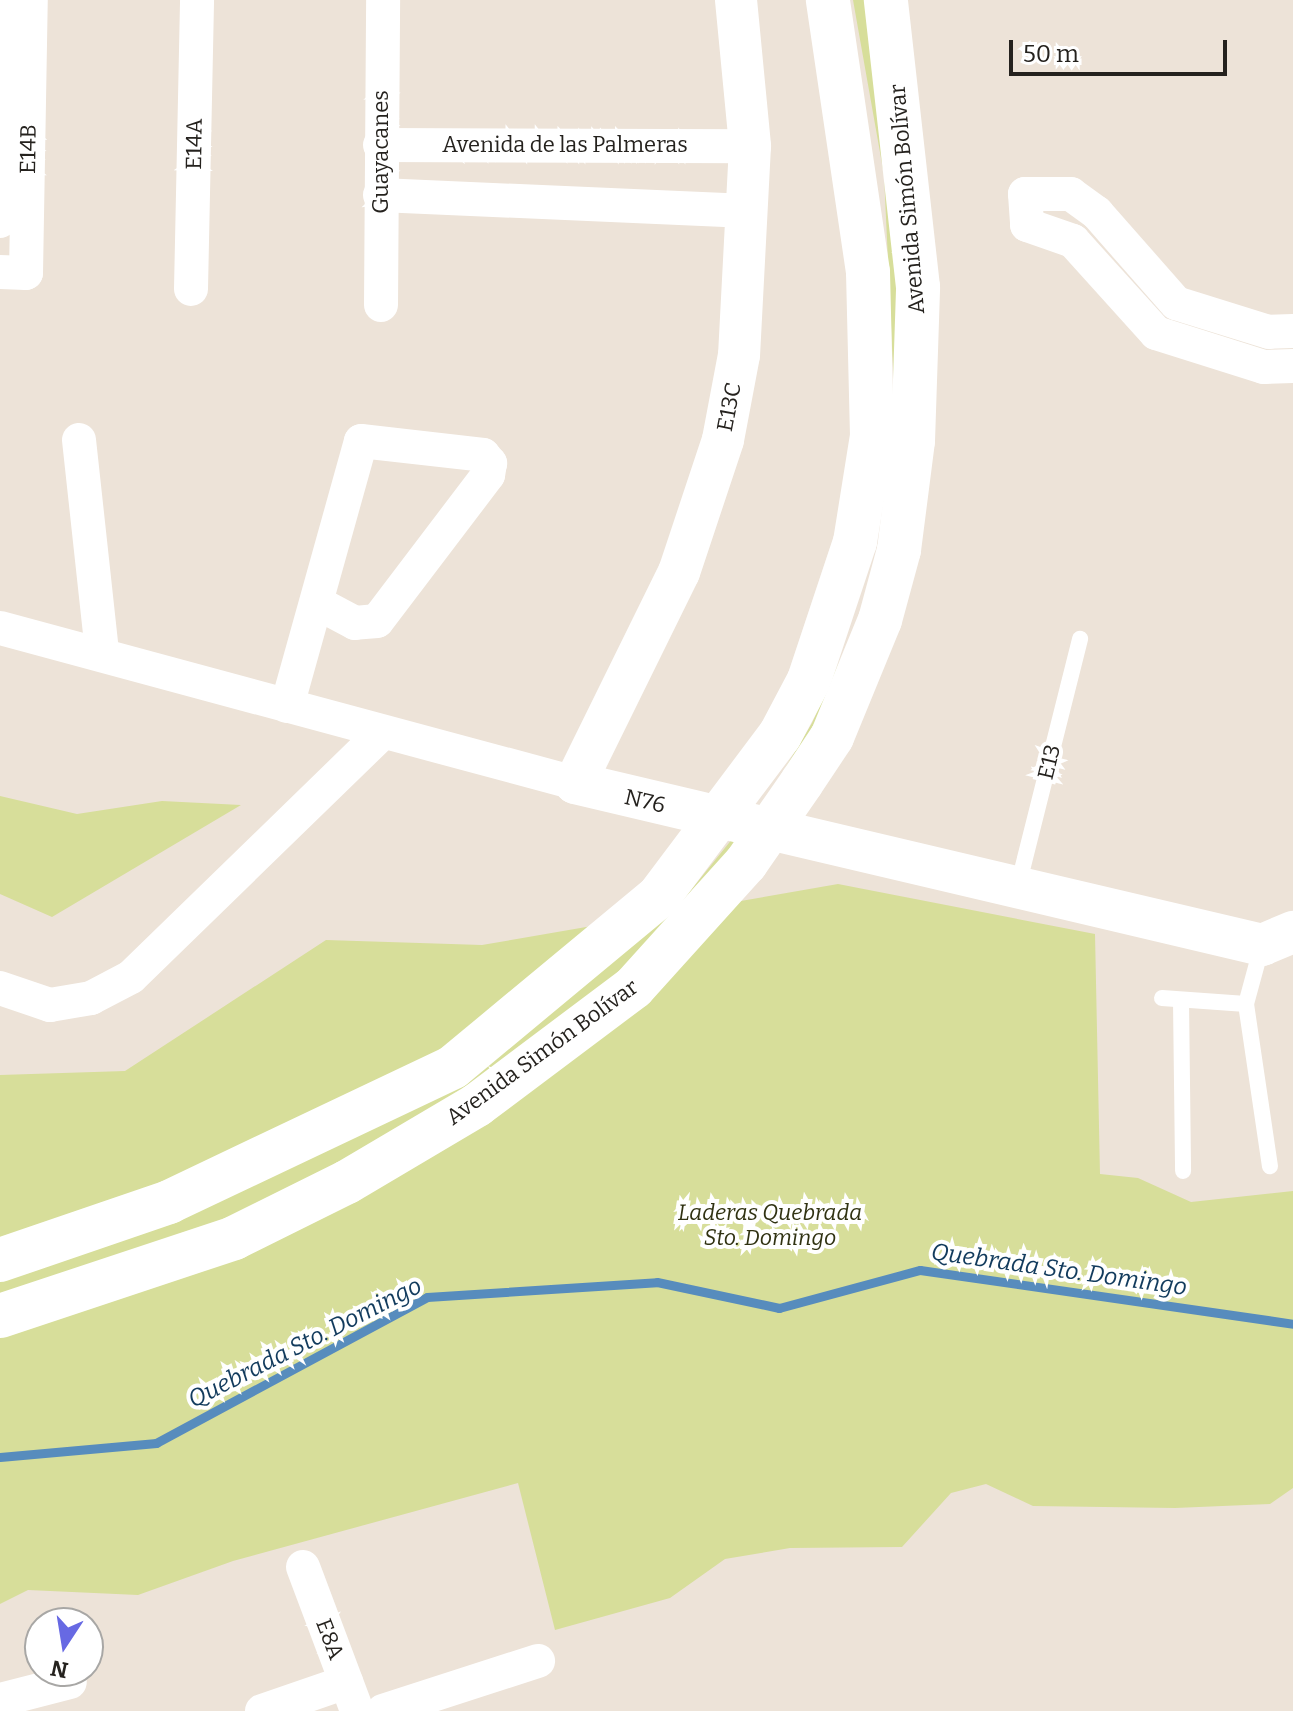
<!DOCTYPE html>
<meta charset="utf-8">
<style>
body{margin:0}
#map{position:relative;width:1293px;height:1711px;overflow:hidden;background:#ede3d8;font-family:Bitter,serif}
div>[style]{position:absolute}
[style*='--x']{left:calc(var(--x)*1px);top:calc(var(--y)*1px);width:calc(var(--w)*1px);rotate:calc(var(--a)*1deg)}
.green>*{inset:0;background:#d7de9a}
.stream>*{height:9px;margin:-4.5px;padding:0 4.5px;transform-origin:4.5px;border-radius:4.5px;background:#578cbd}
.service>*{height:16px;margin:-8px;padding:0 8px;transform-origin:8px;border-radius:8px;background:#fff}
.minor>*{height:34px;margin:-17px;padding:0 17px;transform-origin:17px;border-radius:17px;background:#fff}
.tertiary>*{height:42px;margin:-21px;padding:0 21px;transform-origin:21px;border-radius:21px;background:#fff}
.trunk>*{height:44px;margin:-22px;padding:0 22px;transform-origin:22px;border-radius:22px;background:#fff}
span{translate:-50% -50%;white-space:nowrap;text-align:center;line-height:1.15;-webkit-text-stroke:8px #fff;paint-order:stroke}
.street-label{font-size:22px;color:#25221e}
.park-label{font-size:22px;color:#303212;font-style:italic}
.water-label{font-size:24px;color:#123b5d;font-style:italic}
.north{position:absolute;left:24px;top:1607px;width:80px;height:80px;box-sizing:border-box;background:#fff;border:2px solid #a8a7a5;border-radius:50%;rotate:192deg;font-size:22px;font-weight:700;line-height:32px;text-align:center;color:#25221e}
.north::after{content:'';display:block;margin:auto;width:28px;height:36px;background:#6769e3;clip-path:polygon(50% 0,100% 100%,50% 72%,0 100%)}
.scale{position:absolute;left:1009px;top:40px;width:218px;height:36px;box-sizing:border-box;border:4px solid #25221e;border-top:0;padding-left:10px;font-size:24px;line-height:28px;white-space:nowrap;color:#25221e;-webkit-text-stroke:6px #fff;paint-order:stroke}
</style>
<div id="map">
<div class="green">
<div style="clip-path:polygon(853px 0,870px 0,907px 347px,878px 616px,706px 907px,838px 884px,1095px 934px,1100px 1174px,1138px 1178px,1191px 1202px,1293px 1191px,1293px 1488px,1270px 1504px,1175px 1508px,1033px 1506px,986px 1484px,951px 1493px,902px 1547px,790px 1548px,725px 1559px,670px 1598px,555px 1630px,518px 1483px,233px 1561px,138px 1595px,28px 1590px,0 1604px,0 1075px,125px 1071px,326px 940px,482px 945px,673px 912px,772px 790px,812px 723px,863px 609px,881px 540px,895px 411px,884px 175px)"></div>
<div style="clip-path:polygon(0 796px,77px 814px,162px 801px,241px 805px,52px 917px,0 894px)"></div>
</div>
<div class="stream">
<div style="--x:0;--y:1457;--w:157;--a:-5.1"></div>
<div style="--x:156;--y:1443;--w:308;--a:-28.3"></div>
<div style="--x:427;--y:1297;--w:230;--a:-3.7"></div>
<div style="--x:657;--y:1282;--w:125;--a:12"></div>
<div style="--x:779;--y:1308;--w:146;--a:-15.1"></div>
<div style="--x:920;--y:1270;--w:377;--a:8.2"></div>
</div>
<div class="service">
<div style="--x:1018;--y:886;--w:255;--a:-75.9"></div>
<div style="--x:1162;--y:998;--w:84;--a:4.1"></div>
<div style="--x:1246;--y:1004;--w:61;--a:-74.8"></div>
<div style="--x:1181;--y:1001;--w:170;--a:89.3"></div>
<div style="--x:1246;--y:1004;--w:164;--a:81.6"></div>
</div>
<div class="minor">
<div style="--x:380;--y:145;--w:370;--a:0.2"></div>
<div style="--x:380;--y:195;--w:368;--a:2.5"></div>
<div style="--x:0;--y:221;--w:221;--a:-89"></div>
<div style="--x:0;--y:272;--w:26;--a:2"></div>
<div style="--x:26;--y:273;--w:273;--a:-89"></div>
<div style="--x:191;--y:289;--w:289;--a:-88.8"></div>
<div style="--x:381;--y:305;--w:305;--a:-89.6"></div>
<div style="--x:1293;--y:331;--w:24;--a:178"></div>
<div style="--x:1269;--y:332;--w:97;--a:-162.7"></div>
<div style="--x:1176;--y:303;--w:120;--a:-131.3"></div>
<div style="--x:1097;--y:213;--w:32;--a:-144"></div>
<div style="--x:1071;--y:194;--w:46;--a:180"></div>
<div style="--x:1025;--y:194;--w:31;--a:86"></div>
<div style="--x:1027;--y:225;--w:49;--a:19.2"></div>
<div style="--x:1073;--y:241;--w:124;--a:47.9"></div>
<div style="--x:1156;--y:333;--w:113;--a:17.5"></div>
<div style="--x:1264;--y:367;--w:29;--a:-2"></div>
<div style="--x:79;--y:440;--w:214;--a:83.8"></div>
<div style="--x:0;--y:628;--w:596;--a:15.09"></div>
<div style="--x:287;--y:706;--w:275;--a:-74.4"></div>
<div style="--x:361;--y:441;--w:123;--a:6.5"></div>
<div style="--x:483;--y:455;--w:11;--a:49"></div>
<div style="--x:490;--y:463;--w:12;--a:99"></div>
<div style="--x:488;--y:475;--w:183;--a:127.2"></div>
<div style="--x:377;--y:621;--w:22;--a:175"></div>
<div style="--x:355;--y:623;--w:40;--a:-152"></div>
<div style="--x:0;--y:988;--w:53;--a:18.8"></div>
<div style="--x:50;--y:1005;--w:42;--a:-9.7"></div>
<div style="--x:91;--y:998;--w:45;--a:-27.7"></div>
<div style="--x:131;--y:977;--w:351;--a:-44.2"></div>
<div style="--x:303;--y:1567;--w:154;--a:69.4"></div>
<div style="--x:0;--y:1700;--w:72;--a:-14.4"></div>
<div style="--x:262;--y:1711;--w:89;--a:-19"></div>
<div style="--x:383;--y:1711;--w:163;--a:-17.9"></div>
</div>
<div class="tertiary">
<div style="--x:736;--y:0;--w:147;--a:84.5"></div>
<div style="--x:750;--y:146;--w:209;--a:93"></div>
<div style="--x:739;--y:355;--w:86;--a:100.7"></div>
<div style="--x:723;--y:440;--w:139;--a:108.4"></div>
<div style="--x:679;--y:572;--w:235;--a:116.2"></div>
<div style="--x:575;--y:783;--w:706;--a:13.27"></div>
<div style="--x:1262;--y:945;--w:34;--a:-23"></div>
</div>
<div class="trunk">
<div style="--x:0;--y:1260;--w:179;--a:-18.9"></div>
<div style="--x:169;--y:1202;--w:314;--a:-25.4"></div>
<div style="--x:453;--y:1067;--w:268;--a:-39.7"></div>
<div style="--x:659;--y:896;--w:201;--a:-53.1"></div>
<div style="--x:780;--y:735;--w:62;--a:-62.2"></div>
<div style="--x:809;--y:680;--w:145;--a:-71.6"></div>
<div style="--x:855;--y:542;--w:107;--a:-80.9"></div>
<div style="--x:872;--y:436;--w:164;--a:-91.4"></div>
<div style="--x:868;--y:272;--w:275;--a:-98.4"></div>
<div style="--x:0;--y:1316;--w:247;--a:-18.4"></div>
<div style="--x:234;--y:1238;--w:126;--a:-26.4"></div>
<div style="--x:347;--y:1182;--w:151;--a:-30.6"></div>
<div style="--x:477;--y:1105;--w:196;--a:-36.9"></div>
<div style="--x:634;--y:987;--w:167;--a:-47.9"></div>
<div style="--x:746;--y:863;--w:98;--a:-55.3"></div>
<div style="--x:802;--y:782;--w:54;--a:-56.3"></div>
<div style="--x:832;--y:737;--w:126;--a:-67.7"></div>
<div style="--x:880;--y:620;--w:73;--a:-74.8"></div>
<div style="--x:899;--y:550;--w:110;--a:-82.7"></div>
<div style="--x:913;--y:441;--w:154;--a:-88.1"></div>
<div style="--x:918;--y:287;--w:289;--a:-96.4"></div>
</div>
<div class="street-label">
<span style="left:194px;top:144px;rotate:-89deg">E14A</span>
<span style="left:565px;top:145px">Avenida de las Palmeras</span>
<span style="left:28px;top:149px;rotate:-89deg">E14B</span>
<span style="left:381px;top:152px;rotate:-90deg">Guayacanes</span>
<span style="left:907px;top:199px;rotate:-95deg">Avenida Simón Bolívar</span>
<span style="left:729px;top:407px;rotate:-79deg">E13C</span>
<span style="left:1049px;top:762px;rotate:-76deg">E13</span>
<span style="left:645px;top:801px;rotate:13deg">N76</span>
<span style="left:542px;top:1052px;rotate:-36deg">Avenida Simón Bolívar</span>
<span style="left:330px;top:1639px;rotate:69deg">E8A</span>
</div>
<div class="park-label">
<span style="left:770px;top:1225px">Laderas Quebrada<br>Sto. Domingo</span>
</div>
<div class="water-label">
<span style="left:1059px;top:1270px;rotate:8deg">Quebrada Sto. Domingo</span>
<span style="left:305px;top:1343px;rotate:-27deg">Quebrada Sto. Domingo</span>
</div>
<div class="north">N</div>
<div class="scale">50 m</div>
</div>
